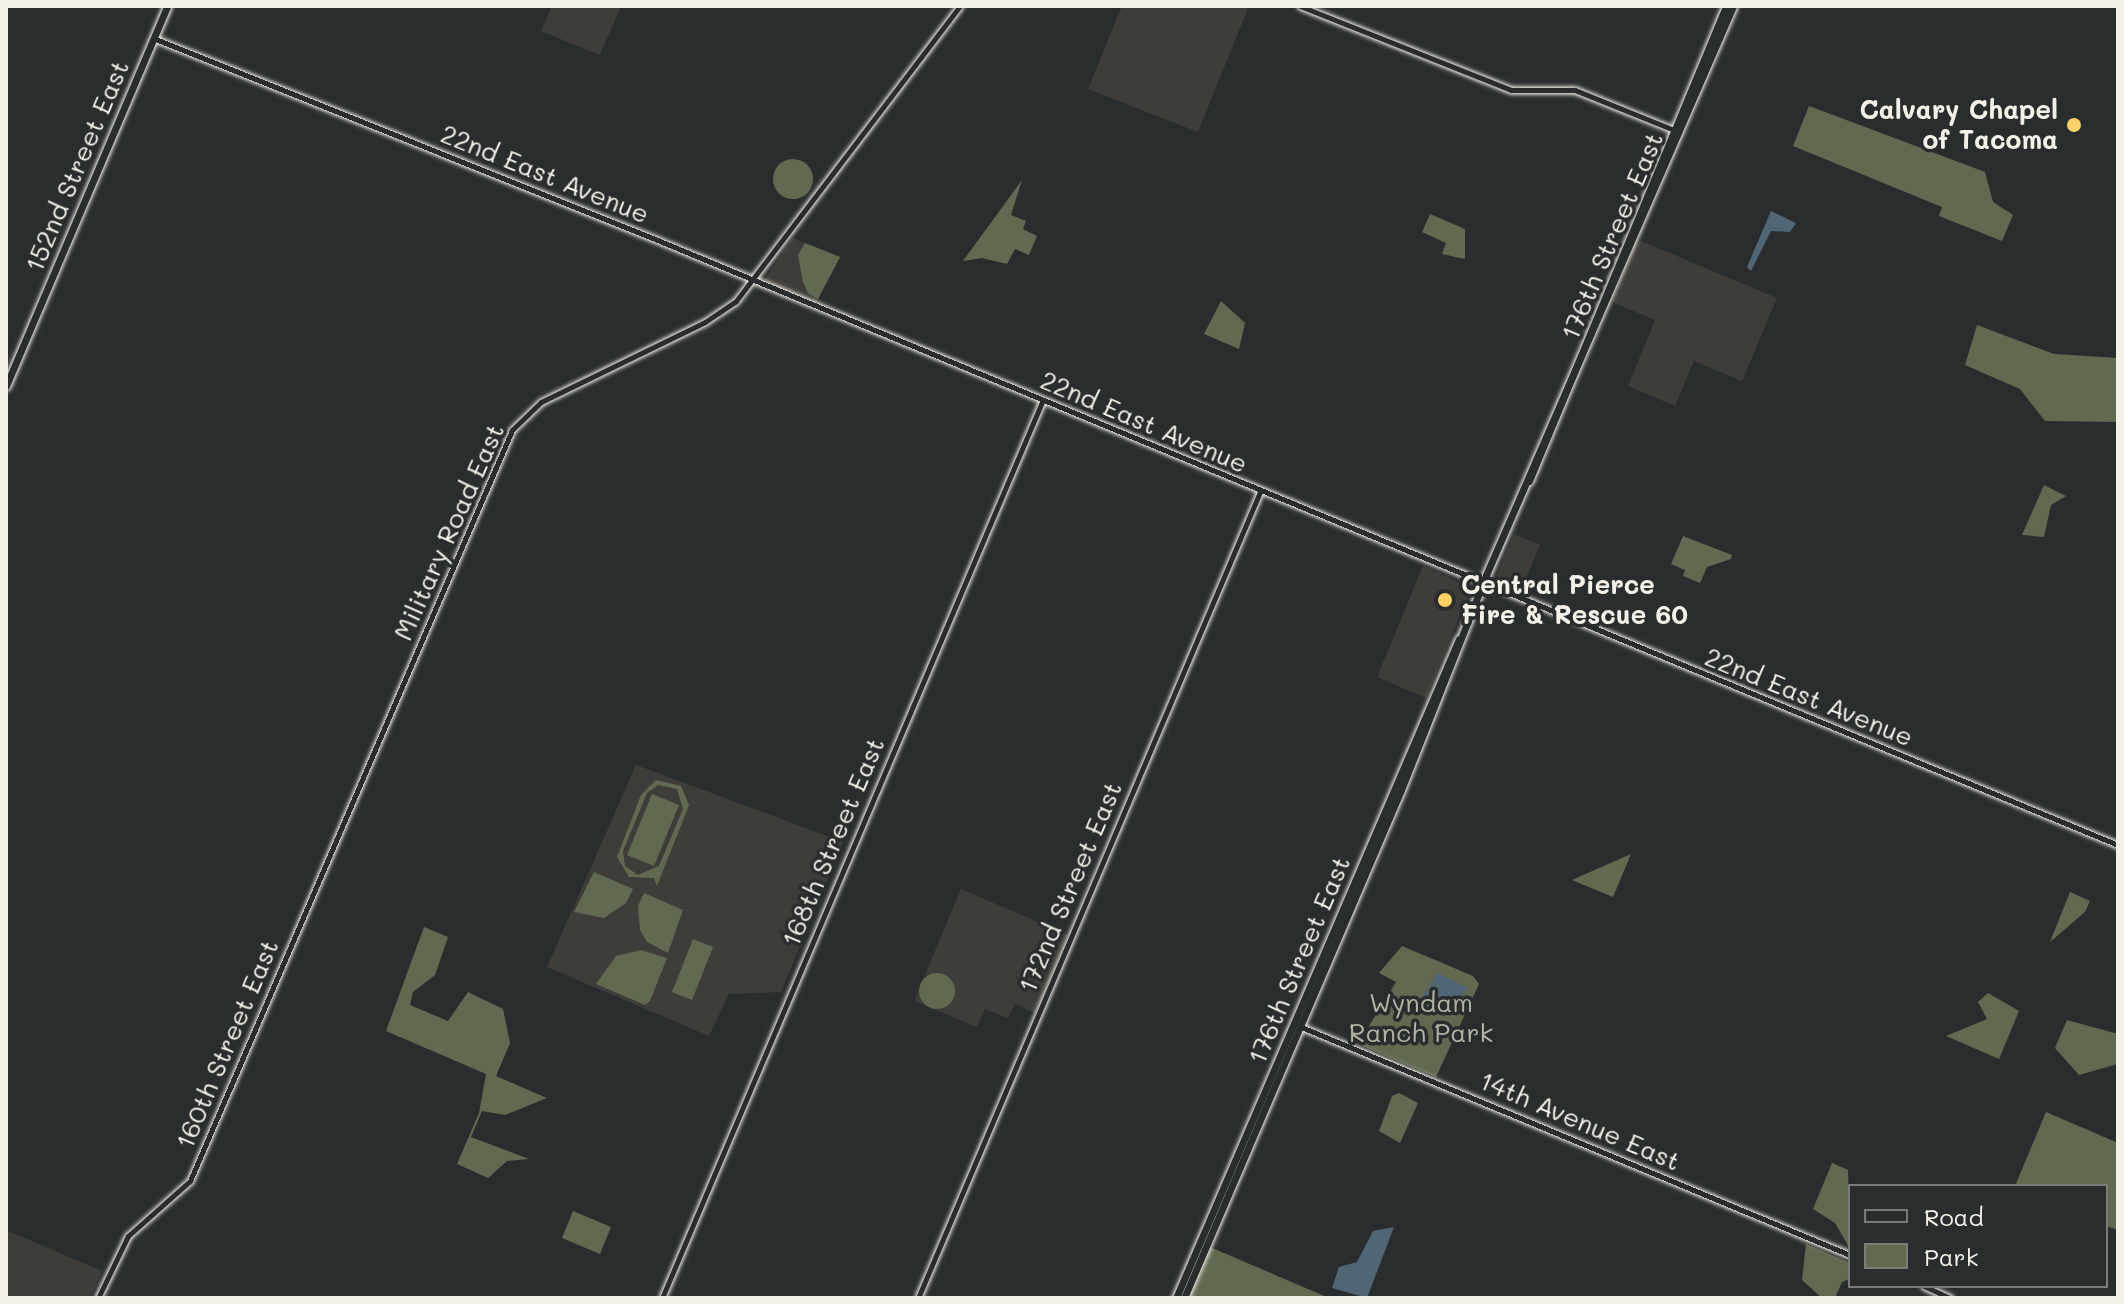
<!DOCTYPE html>
<style>
body{margin:0}
#map{position:relative;width:2124px;height:1304px;overflow:hidden;background:#2a2d2e;font-family:Mali,sans-serif}
div>[style]{position:absolute}
[style*='--x']{left:calc(var(--x)*1px);top:calc(var(--y)*1px);width:calc(var(--w)*1px);rotate:calc(var(--a)*1deg)}
.built>*{inset:0;background:#3f3d3a}
.green>*{inset:0;background:#616a51}
.round{border-radius:50%}
.water>*{inset:0;background:#506674}
.roads{filter:drop-shadow(0 0 2px #f4f1e8) drop-shadow(0 0 2px #f4f1e8)}
.minor>*{height:5px;margin:-2.5px;padding:0 2.5px;transform-origin:2.5px;border-radius:2.5px;background:#2a2d2e}
.major>*{height:7px;margin:-3.5px;padding:0 3.5px;transform-origin:3.5px;border-radius:3.5px;background:#2a2d2e}
.dots>*{width:22px;height:22px;translate:-50% -50%;box-sizing:border-box;border:4px solid #2a2d2e;border-radius:50%}
span{translate:-50% -50%;white-space:nowrap;text-align:center;line-height:1.15;-webkit-text-stroke:7px #2a2d2e;paint-order:stroke}
.poi-label{font-size:26px;color:#f4f1e8;font-weight:700}
.right{translate:-100% -50%;text-align:right}
.left{translate:0 -50%;text-align:left}
.street-label{font-size:26px;color:#f4f1e8}
.park-label{font-size:26px;color:#b2b4a4}
.frame{position:absolute;inset:0;border:8px solid #f4f1e8;pointer-events:none}
.legend{position:absolute;left:1848px;top:1184px;width:260px;height:104px;box-sizing:border-box;background:#2a2d2e;border:2px solid #7b7b78;margin:0;padding:10px 14px;list-style:none;font-size:24px;color:#f4f1e8}
.legend li{display:flex;align-items:center;gap:16px;height:40px}
.legend b{width:40px;border:2px solid #7b7b78}
</style>
<div id="map">
<div class="built">
<div style="clip-path:polygon(552px 6px,621px 6px,600px 55px,541px 31px)"></div>
<div style="clip-path:polygon(1122px 6px,1249px 6px,1198px 132px,1088px 89px)"></div>
<div style="clip-path:polygon(793px 238px,840px 257px,816px 303px,763px 282px)"></div>
<div style="clip-path:polygon(1641px 241px,1777px 298px,1742px 381px,1694px 361px,1675px 406px,1628px 386px,1655px 320px,1612px 302px,1635px 244px)"></div>
<div style="clip-path:polygon(1514px 534px,1540px 545px,1520px 593px,1496px 578px)"></div>
<div style="clip-path:polygon(1423px 566px,1467px 586px,1469px 592px,1426px 698px,1377px 677px)"></div>
<div style="clip-path:polygon(636px 765px,843px 842px,781px 992px,729px 994px,709px 1036px,547px 967px)"></div>
<div style="clip-path:polygon(961px 889px,1068px 935px,1035px 1013px,1015px 1004px,1008px 1018px,985px 1009px,977px 1027px,914px 1001px)"></div>
<div style="clip-path:polygon(6px 1230px,102px 1271px,90px 1298px,6px 1298px)"></div>
</div>
<div class="green">
<div style="clip-path:polygon(1809px 106px,1985px 172px,1993px 202px,2013px 215px,2002px 241px,1939px 216px,1942px 207px,1793px 146px)"></div>
<div class="round" style="left:773px;top:159px;width:40px;height:40px"></div>
<div style="clip-path:polygon(1022px 180px,1011px 215px,1026px 221px,1023px 229px,1037px 236px,1029px 255px,1015px 249px,1007px 264px,982px 258px,963px 261px)"></div>
<div style="clip-path:polygon(1430px 214px,1465px 229px,1465px 259px,1442px 254px,1446px 243px,1422px 232px)"></div>
<div style="clip-path:polygon(805px 243px,840px 257px,818px 299px,808px 293px,803px 282px,798px 255px)"></div>
<div style="clip-path:polygon(1221px 301px,1245px 323px,1239px 349px,1204px 334px)"></div>
<div style="clip-path:polygon(1977px 325px,2054px 354px,2118px 358px,2118px 422px,2045px 421px,2020px 389px,1965px 365px)"></div>
<div style="clip-path:polygon(2044px 485px,2066px 496px,2051px 505px,2044px 537px,2022px 535px)"></div>
<div style="clip-path:polygon(1683px 536px,1732px 555px,1731px 559px,1707px 567px,1700px 583px,1683px 576px,1685px 570px,1671px 564px)"></div>
<div style="clip-path:polygon(evenodd,656px 780px,681px 786px,689px 805px,657px 886px,654px 878px,629px 877px,617px 857px,641px 795px,656px 780px,658px 785px,677px 789px,683px 809px,659px 866px,638px 875px,625px 866px,623px 851px,647px 793px,658px 785px)"></div>
<div style="clip-path:polygon(652px 794px,679px 805px,654px 866px,627px 855px)"></div>
<div style="clip-path:polygon(1631px 854px,1613px 897px,1572px 880px)"></div>
<div style="clip-path:polygon(594px 872px,633px 889px,626px 903px,604px 918px,574px 912px)"></div>
<div style="clip-path:polygon(2070px 892px,2090px 901px,2085px 912px,2050px 942px)"></div>
<div style="clip-path:polygon(644px 893px,683px 910px,668px 953px,647px 942px,640px 930px,638px 906px)"></div>
<div style="clip-path:polygon(424px 927px,448px 937px,435px 975px,413px 992px,410px 1005px,448px 1021px,468px 992px,503px 1009px,510px 1043px,496px 1076px,547px 1098px,505px 1115px,482px 1111px,471px 1137px,529px 1159px,507px 1161px,488px 1178px,457px 1164px,479px 1113px,486px 1074px,386px 1031px)"></div>
<div style="clip-path:polygon(693px 939px,713px 947px,692px 1000px,672px 992px)"></div>
<div style="clip-path:polygon(1402px 946px,1473px 976px,1479px 984px,1436px 1077px,1358px 1044px,1396px 982px,1379px 973px)"></div>
<div style="clip-path:polygon(641px 950px,667px 958px,650px 1001px,645px 1005px,596px 984px,616px 956px)"></div>
<div class="round" style="left:919px;top:973px;width:36px;height:36px"></div>
<div style="clip-path:polygon(1988px 993px,2019px 1011px,1999px 1059px,1946px 1036px,1987px 1019px,1978px 1002px)"></div>
<div style="clip-path:polygon(2067px 1020px,2118px 1034px,2118px 1064px,2079px 1075px,2055px 1048px)"></div>
<div style="clip-path:polygon(1399px 1093px,1418px 1103px,1400px 1143px,1379px 1131px,1392px 1096px)"></div>
<div style="clip-path:polygon(2046px 1112px,2118px 1143px,2118px 1230px,2106px 1226px,2106px 1186px,2015px 1186px)"></div>
<div style="clip-path:polygon(1832px 1163px,1848px 1170px,1850px 1249px,1835px 1223px,1813px 1209px)"></div>
<div style="clip-path:polygon(573px 1211px,611px 1227px,600px 1254px,562px 1238px)"></div>
<div style="clip-path:polygon(1806px 1244px,1850px 1263px,1850px 1279px,1842px 1282px,1835px 1298px,1822px 1298px,1802px 1280px)"></div>
<div style="clip-path:polygon(1210px 1247px,1329px 1298px,1188px 1298px)"></div>
</div>
<div class="water">
<div style="clip-path:polygon(1771px 211px,1796px 223px,1790px 232px,1771px 231px,1751px 271px,1747px 267px)"></div>
<div style="clip-path:polygon(1438px 973px,1467px 988px,1455px 1006px,1421px 998px)"></div>
<div style="clip-path:polygon(1394px 1227px,1367px 1298px,1332px 1288px,1339px 1267px,1357px 1262px,1373px 1231px)"></div>
</div>
<div class="roads">
<div class="minor">
<div style="--x:1300;--y:6;--w:227;--a:21.7"></div>
<div style="--x:1511;--y:90;--w:64;--a:0"></div>
<div style="--x:1575;--y:90;--w:107;--a:22"></div>
<div style="--x:153;--y:38;--w:541;--a:21.82"></div>
<div style="--x:655;--y:239;--w:1584;--a:22.5"></div>
<div style="--x:1299;--y:1026;--w:597;--a:22.57"></div>
<div style="--x:1924;--y:1286;--w:29;--a:25"></div>
<div style="--x:98;--y:1298;--w:69;--a:-64.2"></div>
<div style="--x:128;--y:1236;--w:83;--a:-41.6"></div>
<div style="--x:190;--y:1181;--w:817;--a:-66.79"></div>
<div style="--x:512;--y:430;--w:40;--a:-44"></div>
<div style="--x:541;--y:402;--w:182;--a:-26"></div>
<div style="--x:705;--y:322;--w:37;--a:-34"></div>
<div style="--x:736;--y:301;--w:370;--a:-52.8"></div>
<div style="--x:662;--y:1298;--w:973;--a:-67.02"></div>
<div style="--x:918;--y:1298;--w:876;--a:-67.01"></div>
</div>
<div class="major">
<div style="--x:6;--y:386;--w:413;--a:-67"></div>
<div style="--x:1529;--y:481;--w:514;--a:-67.47"></div>
<div style="--x:1176;--y:1298;--w:717;--a:-66.76"></div>
<div style="--x:1184;--y:1298;--w:552;--a:-66.87"></div>
<div style="--x:1401;--y:790;--w:231;--a:-68.4"></div>
<div style="--x:1486;--y:575;--w:620;--a:-66.53"></div>
</div>
</div>
<div class="dots">
<div style="left:2074px;top:125px;background:#ffd166"></div>
<div style="left:1445px;top:600px;background:#ffd166"></div>
</div>
<div class="poi-label">
<span class="right" style="left:2058px;top:125px">Calvary Chapel<br>of Tacoma</span>
<span class="left" style="left:1461px;top:600px">Central Pierce<br>Fire &amp; Rescue 60</span>
</div>
<div class="street-label">
<span style="left:77px;top:166px;rotate:-67deg">152nd Street East</span>
<span style="left:545px;top:174px;rotate:22deg">22nd East Avenue</span>
<span style="left:1612px;top:236px;rotate:-67deg">176th Street East</span>
<span style="left:1144px;top:422px;rotate:23deg">22nd East Avenue</span>
<span style="left:449px;top:532px;rotate:-66deg">Military Road East</span>
<span style="left:1809px;top:697px;rotate:22deg">22nd East Avenue</span>
<span style="left:833px;top:842px;rotate:-67deg">168th Street East</span>
<span style="left:1070px;top:887px;rotate:-67deg">172nd Street East</span>
<span style="left:1299px;top:960px;rotate:-67deg">176th Street East</span>
<span style="left:227px;top:1044px;rotate:-67deg">160th Street East</span>
<span style="left:1580px;top:1121px;rotate:23deg">14th Avenue East</span>
</div>
<div class="park-label">
<span style="left:1421px;top:1018px">Wyndam<br>Ranch Park</span>
</div>
<div class="frame"></div>
<ul class="legend">
<li><b style="height:10px;background:#2a2d2e"></b>Road</li>
<li><b style="height:22px;background:#616a51"></b>Park</li>
</ul>
</div>
